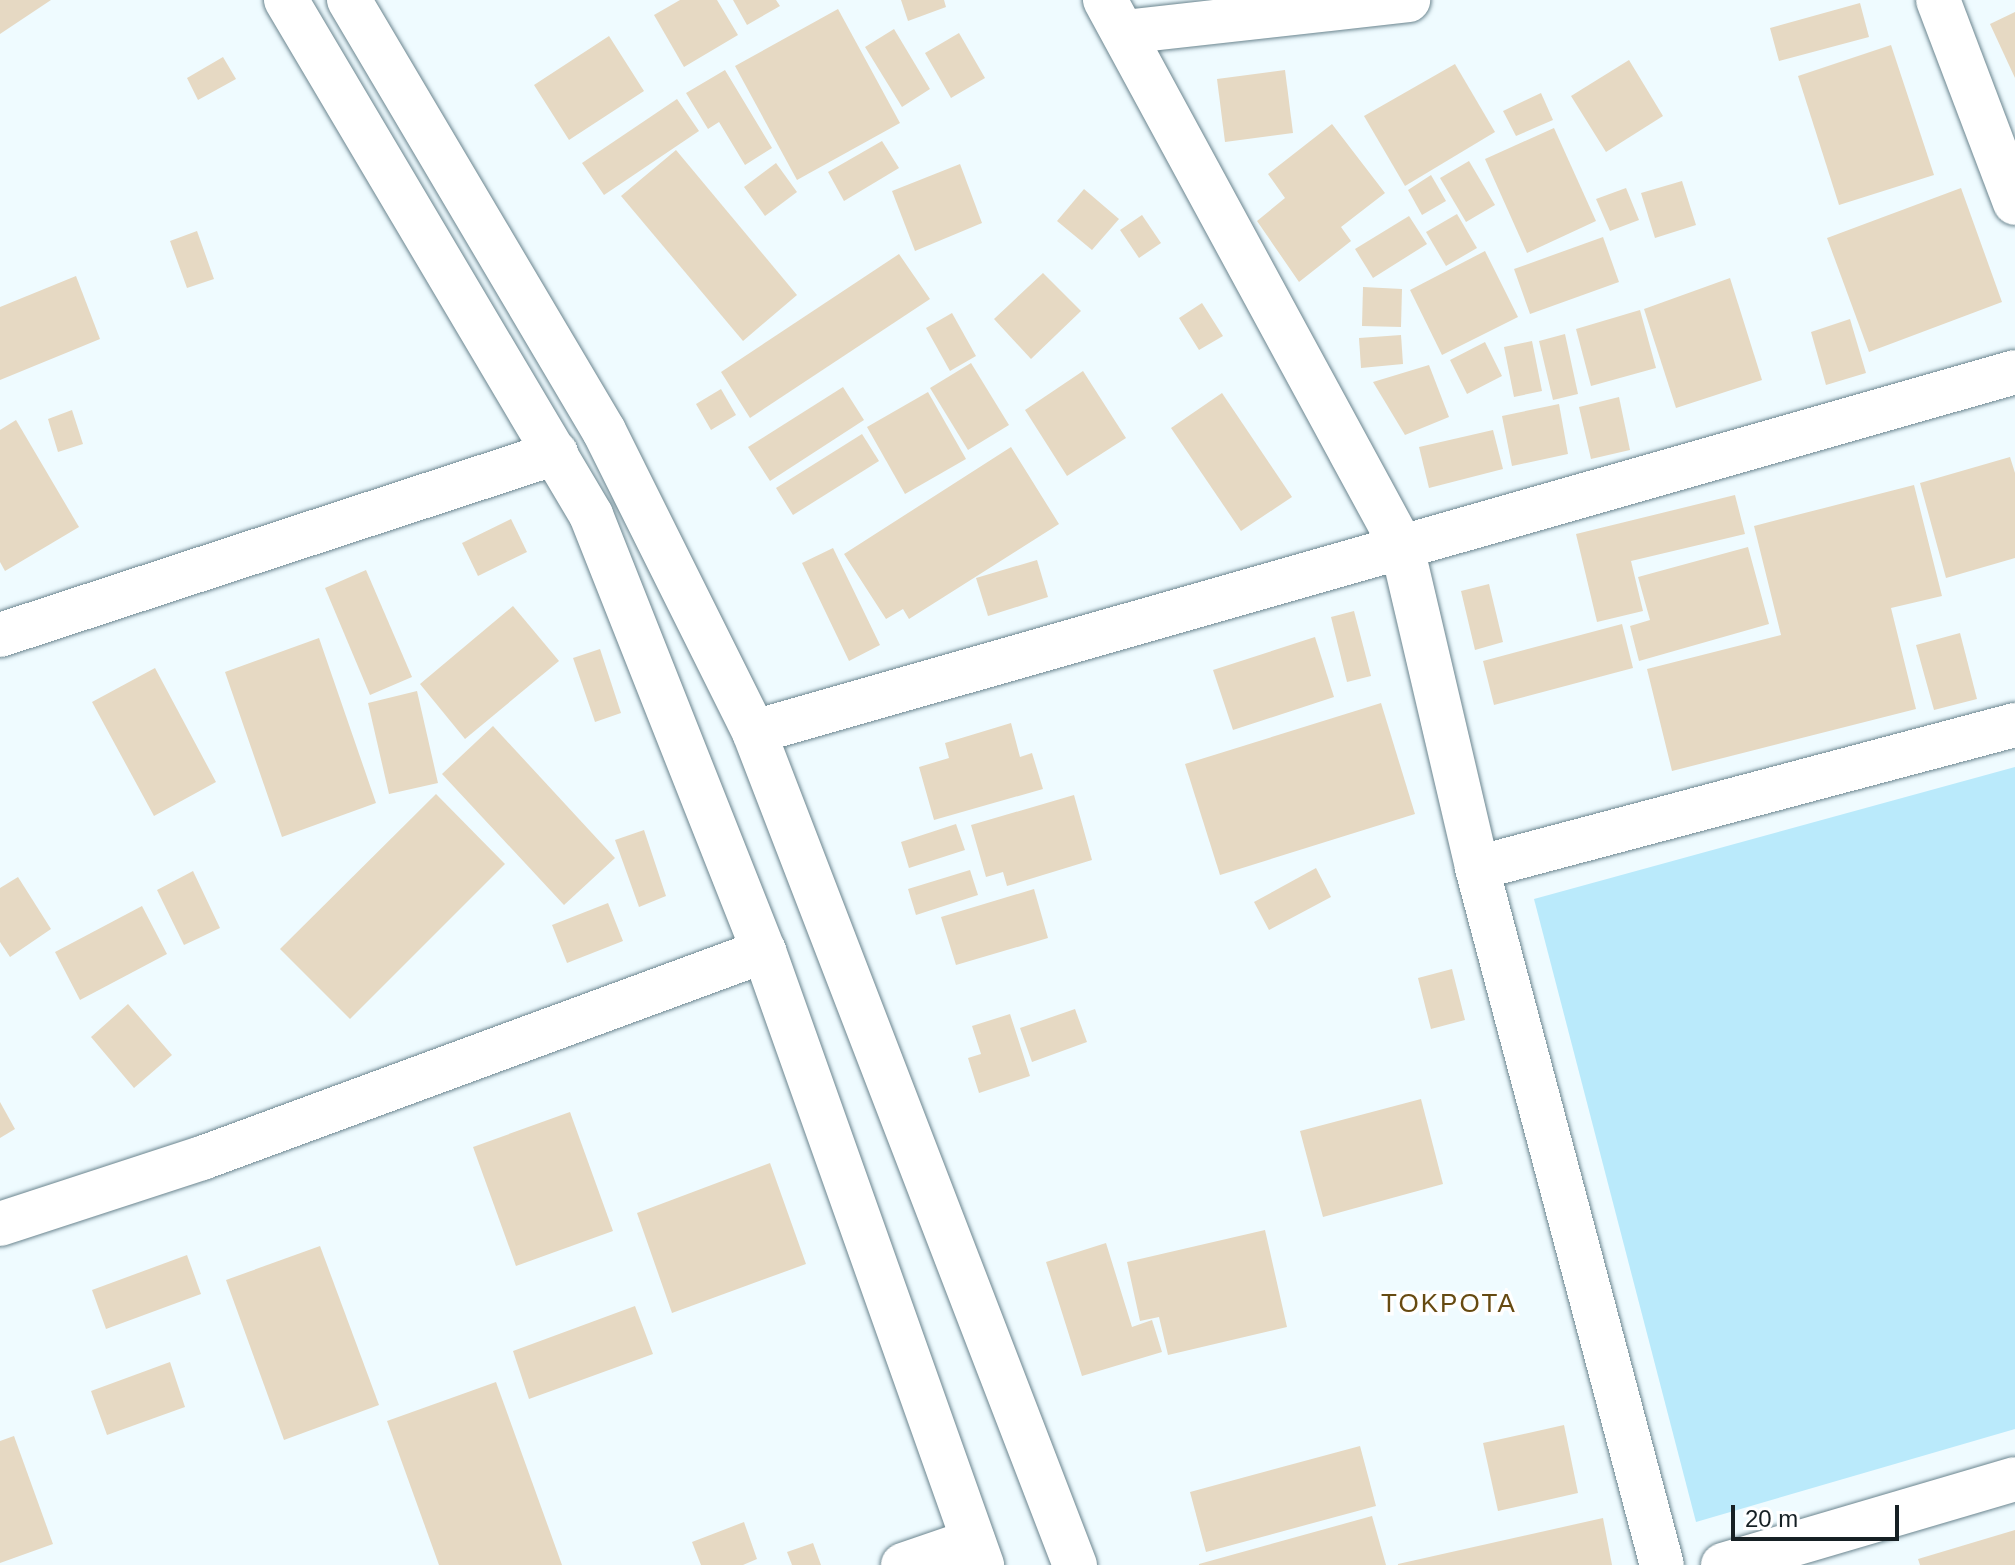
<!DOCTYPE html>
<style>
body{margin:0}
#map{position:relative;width:2015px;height:1565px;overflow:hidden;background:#effbff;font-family:Arial,sans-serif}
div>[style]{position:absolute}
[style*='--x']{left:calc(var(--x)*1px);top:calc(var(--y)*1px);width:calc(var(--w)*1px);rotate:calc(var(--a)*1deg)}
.green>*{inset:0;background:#baeafb}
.building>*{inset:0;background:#e6d9c3}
.roads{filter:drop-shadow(0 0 2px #6b858f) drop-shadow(0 0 2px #6b858f)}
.minor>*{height:44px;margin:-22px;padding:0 22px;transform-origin:22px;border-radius:22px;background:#fff}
.tertiary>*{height:44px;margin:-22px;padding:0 22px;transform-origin:22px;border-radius:22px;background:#fff}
span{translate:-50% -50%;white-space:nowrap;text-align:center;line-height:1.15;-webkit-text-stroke:7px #fff;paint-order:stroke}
.neighbourhood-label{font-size:26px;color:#664a11;letter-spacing:2px}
.scale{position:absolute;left:1731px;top:1505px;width:168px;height:36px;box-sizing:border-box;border:4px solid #162024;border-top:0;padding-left:10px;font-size:24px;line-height:28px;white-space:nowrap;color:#162024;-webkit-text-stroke:6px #fff;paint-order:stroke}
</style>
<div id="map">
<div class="green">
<div style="clip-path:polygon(2015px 767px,2015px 1429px,1696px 1522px,1534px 899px)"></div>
</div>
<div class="building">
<div style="clip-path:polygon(0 0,51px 0,0 34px)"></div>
<div style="clip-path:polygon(680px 0,717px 0,738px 35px,684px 67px,654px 15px)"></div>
<div style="clip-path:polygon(733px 0,776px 0,780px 6px,747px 25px)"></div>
<div style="clip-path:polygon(901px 0,944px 0,946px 7px,908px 21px)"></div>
<div style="clip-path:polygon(1860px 3px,1869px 37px,1779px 61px,1770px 28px)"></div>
<div style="clip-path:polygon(838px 9px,900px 123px,797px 180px,735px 66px)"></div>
<div style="clip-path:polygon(2015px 12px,2015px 78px,1990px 24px)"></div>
<div style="clip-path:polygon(894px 29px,930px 89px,902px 107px,865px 47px)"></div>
<div style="clip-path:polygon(959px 33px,985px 78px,951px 98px,925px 53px)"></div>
<div style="clip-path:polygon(609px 36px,644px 91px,569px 140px,534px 85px)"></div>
<div style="clip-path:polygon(1891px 45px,1934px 175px,1839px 205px,1798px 76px)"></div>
<div style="clip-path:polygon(223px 57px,236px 79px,198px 100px,187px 78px)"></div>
<div style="clip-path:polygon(1629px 60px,1663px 116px,1606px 152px,1571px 96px)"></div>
<div style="clip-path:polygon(1455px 64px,1495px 132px,1405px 186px,1364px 116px)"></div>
<div style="clip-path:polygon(725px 70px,772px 148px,745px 165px,719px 122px,708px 129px,686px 93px)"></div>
<div style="clip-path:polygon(1285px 70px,1293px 133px,1225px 142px,1217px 79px)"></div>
<div style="clip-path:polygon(1541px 93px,1553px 120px,1516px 136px,1503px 111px)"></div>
<div style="clip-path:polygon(677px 99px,699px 131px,604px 195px,582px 163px)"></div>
<div style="clip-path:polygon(1332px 124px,1385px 193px,1341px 227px,1351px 241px,1299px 282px,1257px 221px,1285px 198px,1268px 174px)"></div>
<div style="clip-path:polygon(1554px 128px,1596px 221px,1527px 253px,1485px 159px)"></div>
<div style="clip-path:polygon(882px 141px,899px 168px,844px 201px,828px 172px)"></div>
<div style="clip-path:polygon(676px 150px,797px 295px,743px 341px,621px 196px)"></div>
<div style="clip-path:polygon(1469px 161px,1495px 205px,1466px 222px,1440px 178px)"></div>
<div style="clip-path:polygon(776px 163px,797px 192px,765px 216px,744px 187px)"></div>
<div style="clip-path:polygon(960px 164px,982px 223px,915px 251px,892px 191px)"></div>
<div style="clip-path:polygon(1431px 175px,1446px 201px,1422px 215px,1408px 190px)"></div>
<div style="clip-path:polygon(1682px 181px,1696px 225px,1655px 238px,1641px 193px)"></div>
<div style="clip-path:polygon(1626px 188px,1639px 220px,1610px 231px,1596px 199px)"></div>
<div style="clip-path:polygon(1961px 188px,2002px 302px,1869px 352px,1827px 238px)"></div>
<div style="clip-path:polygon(1084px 189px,1119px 219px,1092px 250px,1057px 221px)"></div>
<div style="clip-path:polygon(1457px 214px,1477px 248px,1446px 266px,1426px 232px)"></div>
<div style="clip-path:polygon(1142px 215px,1161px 243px,1139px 258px,1120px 230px)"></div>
<div style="clip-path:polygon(1409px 216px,1427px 244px,1373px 278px,1355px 249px)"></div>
<div style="clip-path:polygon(197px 231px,214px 279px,187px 288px,170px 241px)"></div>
<div style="clip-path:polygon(1603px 237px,1619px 282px,1530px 314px,1514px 269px)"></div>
<div style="clip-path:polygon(1485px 251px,1518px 317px,1442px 355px,1410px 290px)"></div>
<div style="clip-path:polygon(899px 254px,930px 299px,750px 418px,721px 372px)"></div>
<div style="clip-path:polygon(1043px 273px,1081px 311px,1031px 359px,994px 319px)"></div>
<div style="clip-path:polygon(76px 276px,100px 339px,0 380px,0 307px)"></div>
<div style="clip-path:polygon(1730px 278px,1762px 380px,1676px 408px,1644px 309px)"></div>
<div style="clip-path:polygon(1363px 287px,1402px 289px,1401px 327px,1362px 326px)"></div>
<div style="clip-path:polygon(1202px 303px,1223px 336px,1199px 350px,1179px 318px)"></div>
<div style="clip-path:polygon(1640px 310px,1656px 368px,1591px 386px,1576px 329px)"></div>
<div style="clip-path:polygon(952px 313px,976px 356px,950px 371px,926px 328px)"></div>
<div style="clip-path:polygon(1850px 319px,1866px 373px,1826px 385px,1811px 332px)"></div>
<div style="clip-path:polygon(1565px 334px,1578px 394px,1553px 400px,1539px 341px)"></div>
<div style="clip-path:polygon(1401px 335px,1403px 364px,1361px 368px,1359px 338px)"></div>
<div style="clip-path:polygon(1532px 341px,1542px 391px,1514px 397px,1504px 347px)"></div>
<div style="clip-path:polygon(1485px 342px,1502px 376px,1467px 394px,1450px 360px)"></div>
<div style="clip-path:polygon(971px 363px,1009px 425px,968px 450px,930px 388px)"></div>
<div style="clip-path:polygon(1429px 365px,1449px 417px,1405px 435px,1373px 382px)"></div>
<div style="clip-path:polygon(1083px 371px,1126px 438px,1067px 476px,1025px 410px)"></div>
<div style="clip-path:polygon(843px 387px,864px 420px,770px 481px,748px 447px)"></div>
<div style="clip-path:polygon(721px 389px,736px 415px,711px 430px,696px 404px)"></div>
<div style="clip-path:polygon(928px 392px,966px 459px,905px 494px,867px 427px)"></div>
<div style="clip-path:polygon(1222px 393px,1292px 497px,1241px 531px,1171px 428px)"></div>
<div style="clip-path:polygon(1619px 397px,1630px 450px,1591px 459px,1579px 407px)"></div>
<div style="clip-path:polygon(1559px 404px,1568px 454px,1512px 466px,1502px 416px)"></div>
<div style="clip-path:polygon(72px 410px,83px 444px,58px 452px,48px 419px)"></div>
<div style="clip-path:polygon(16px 420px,79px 527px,5px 571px,0 562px,0 430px)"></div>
<div style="clip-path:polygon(1493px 430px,1503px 469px,1429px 488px,1419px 447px)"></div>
<div style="clip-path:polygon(862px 434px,879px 461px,793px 515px,776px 488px)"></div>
<div style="clip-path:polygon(1011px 447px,1059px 524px,909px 619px,903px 609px,886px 619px,844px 554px)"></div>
<div style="clip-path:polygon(2010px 457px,2015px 473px,2015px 558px,1946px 578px,1920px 483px)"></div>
<div style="clip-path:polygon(1914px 485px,1942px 596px,1891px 608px,1916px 709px,1672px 771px,1647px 669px,1781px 635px,1754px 526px)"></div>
<div style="clip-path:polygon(1735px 495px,1745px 534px,1631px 561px,1643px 611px,1597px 622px,1576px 534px)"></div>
<div style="clip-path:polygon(511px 519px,527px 552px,478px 576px,462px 543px)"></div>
<div style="clip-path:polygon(1748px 547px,1769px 624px,1639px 661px,1630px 626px,1650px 620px,1638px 577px)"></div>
<div style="clip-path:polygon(833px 548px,880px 645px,849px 661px,802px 563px)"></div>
<div style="clip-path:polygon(1037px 560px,1048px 597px,988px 616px,976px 578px)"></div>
<div style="clip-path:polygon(366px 570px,412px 677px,370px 695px,325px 588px)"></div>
<div style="clip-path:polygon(1489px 584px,1503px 642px,1475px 650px,1461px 591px)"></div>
<div style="clip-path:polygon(513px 606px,559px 661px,465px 739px,420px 684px)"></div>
<div style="clip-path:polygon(1354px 611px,1371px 676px,1347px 682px,1331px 617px)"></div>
<div style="clip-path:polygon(1622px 624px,1633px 668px,1494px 705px,1483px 661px)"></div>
<div style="clip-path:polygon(1960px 633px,1977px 699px,1934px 710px,1916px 645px)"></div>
<div style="clip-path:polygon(1315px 637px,1334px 697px,1233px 730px,1213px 670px)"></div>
<div style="clip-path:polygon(319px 638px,376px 803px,282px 837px,225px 672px)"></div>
<div style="clip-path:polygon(600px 649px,621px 713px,595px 722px,573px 658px)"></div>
<div style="clip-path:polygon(155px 668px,216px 782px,154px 816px,92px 702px)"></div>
<div style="clip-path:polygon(417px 691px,438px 783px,389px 794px,368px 703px)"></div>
<div style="clip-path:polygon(1381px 703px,1415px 814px,1220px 875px,1185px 764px)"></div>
<div style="clip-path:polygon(1011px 723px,1020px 757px,1032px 753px,1043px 789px,934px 820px,919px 767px,949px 758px,945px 743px)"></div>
<div style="clip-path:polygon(493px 726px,615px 858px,564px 905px,442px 774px)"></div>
<div style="clip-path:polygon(436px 794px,505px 864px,350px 1019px,280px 949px)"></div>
<div style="clip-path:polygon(1074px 795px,1092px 860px,1007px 886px,1003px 872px,986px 877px,971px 825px)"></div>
<div style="clip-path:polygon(956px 824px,965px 850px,909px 868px,901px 842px)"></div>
<div style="clip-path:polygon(644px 830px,666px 896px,639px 907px,615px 840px)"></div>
<div style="clip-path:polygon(1316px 868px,1331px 897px,1269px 930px,1254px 902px)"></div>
<div style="clip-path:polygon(970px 870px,978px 895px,916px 915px,908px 889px)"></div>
<div style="clip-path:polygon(193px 871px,220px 928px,184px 945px,157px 890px)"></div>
<div style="clip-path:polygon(18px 877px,51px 929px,10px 957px,0 942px,0 888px)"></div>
<div style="clip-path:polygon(1034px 889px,1048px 938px,956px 965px,941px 917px)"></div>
<div style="clip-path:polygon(608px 903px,623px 941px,567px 963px,552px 925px)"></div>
<div style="clip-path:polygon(142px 906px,167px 954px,80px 1000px,55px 952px)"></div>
<div style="clip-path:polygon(1452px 969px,1465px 1020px,1431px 1029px,1418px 978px)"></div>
<div style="clip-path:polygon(128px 1004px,172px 1055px,134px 1088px,91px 1037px)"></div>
<div style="clip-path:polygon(1075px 1009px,1087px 1042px,1032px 1062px,1020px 1028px)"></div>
<div style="clip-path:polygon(1010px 1014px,1030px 1076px,979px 1093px,968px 1058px,981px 1054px,972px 1026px)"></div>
<div style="clip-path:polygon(1421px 1099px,1443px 1184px,1323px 1217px,1300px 1131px)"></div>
<div style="clip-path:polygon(0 1102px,15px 1129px,0 1138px)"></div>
<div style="clip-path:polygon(570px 1112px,613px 1231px,516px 1266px,473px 1147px)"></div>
<div style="clip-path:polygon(770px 1163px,806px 1264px,672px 1313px,637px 1213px)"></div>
<div style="clip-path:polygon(1265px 1230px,1287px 1327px,1168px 1355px,1159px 1317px,1140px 1321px,1127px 1262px)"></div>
<div style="clip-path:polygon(1106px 1243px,1132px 1327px,1152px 1320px,1162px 1352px,1082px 1376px,1046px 1262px)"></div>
<div style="clip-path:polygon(320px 1246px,379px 1405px,284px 1440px,226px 1280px)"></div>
<div style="clip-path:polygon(187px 1255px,201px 1294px,106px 1329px,92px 1290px)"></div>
<div style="clip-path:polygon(635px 1306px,653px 1354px,529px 1399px,513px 1351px)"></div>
<div style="clip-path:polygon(170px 1362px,185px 1407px,107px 1435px,91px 1391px)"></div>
<div style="clip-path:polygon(496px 1382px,562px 1565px,439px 1565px,387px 1421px)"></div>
<div style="clip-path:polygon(1564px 1425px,1578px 1493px,1498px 1511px,1483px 1443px)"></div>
<div style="clip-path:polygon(14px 1436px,53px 1544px,0 1563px,0 1441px)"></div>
<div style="clip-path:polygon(1360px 1446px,1376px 1506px,1206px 1552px,1190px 1492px)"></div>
<div style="clip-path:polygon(1372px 1516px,1386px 1565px,1199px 1565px,1199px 1564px)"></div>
<div style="clip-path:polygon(1603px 1518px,1612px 1565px,1398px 1565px,1398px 1564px)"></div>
<div style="clip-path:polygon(744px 1522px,757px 1559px,743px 1565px,701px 1565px,692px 1542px)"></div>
<div style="clip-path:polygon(2015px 1530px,2015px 1565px,1920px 1565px,1918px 1559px)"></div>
<div style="clip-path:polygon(813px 1543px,821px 1565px,792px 1565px,787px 1552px)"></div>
</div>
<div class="roads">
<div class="minor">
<div style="--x:1105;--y:0;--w:622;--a:61.5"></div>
<div style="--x:1402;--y:547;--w:330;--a:76.8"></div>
<div style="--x:1477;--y:868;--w:721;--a:75.14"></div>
<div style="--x:1938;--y:0;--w:217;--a:69.2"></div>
<div style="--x:1124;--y:32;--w:286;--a:-6.4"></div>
<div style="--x:0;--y:635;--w:585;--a:-18.13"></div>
<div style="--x:754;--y:732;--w:1311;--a:-15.93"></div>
<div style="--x:1477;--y:868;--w:557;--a:-14.89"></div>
<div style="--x:903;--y:1565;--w:74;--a:-18.9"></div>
<div style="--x:1723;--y:1565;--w:304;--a:-16.4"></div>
</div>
<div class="tertiary">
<div style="--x:286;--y:0;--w:599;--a:59.36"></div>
<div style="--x:591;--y:515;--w:469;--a:68.4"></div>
<div style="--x:764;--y:951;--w:652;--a:70.45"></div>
<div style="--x:349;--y:0;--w:501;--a:59.39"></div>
<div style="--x:604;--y:431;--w:336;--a:63.5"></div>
<div style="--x:754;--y:732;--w:893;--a:68.93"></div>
<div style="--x:0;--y:1224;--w:213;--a:-18.1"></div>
<div style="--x:202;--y:1158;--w:599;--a:-20.22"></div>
</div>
</div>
<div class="neighbourhood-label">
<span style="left:1449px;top:1304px">TOKPOTA</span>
</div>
<div class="scale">20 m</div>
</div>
